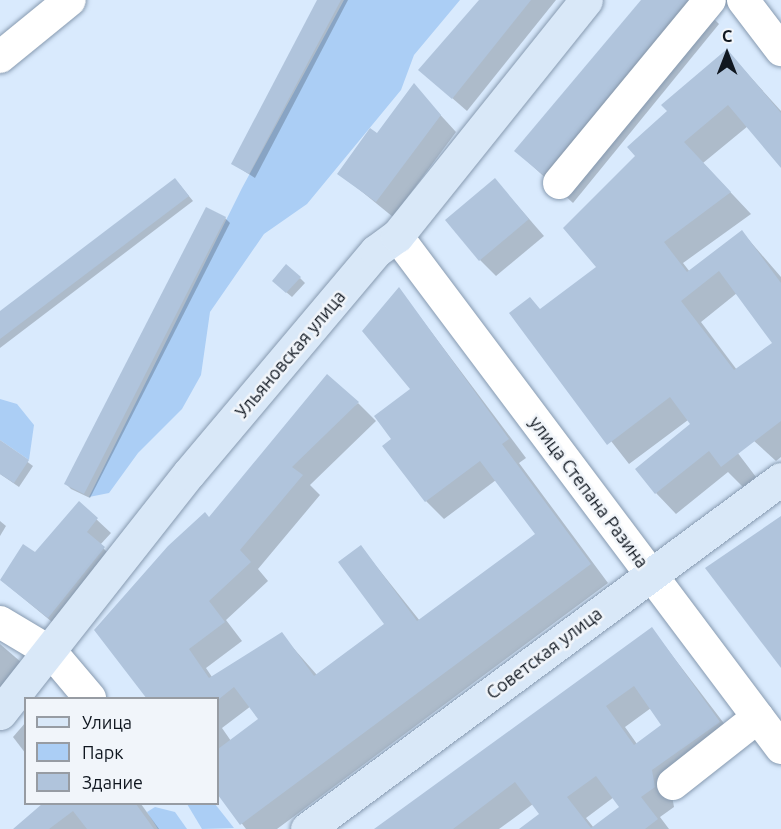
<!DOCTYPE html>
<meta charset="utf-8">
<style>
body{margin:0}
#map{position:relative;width:781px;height:829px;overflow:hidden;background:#d9eafd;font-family:Ubuntu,sans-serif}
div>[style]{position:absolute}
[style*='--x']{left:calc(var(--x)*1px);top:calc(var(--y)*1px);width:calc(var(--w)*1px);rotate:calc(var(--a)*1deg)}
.green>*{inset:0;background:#abcef5}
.shadow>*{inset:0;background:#0003}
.building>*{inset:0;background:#b0c4dc}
.roads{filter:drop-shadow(0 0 2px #879ab0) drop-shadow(0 0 2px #879ab0)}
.minor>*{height:32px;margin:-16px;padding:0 16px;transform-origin:16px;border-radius:16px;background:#fff}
.major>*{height:33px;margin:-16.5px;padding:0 16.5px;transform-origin:16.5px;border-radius:16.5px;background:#d9e8f8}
span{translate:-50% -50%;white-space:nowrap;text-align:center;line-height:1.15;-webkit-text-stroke:5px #f1f5fa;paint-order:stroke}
.street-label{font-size:18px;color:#101720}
.legend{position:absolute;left:24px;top:697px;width:195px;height:108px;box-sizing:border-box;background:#f1f5fa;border:2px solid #979ca3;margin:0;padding:8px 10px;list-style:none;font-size:18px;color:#101720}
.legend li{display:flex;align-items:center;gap:12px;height:30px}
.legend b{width:30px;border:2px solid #979ca3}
.north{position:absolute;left:697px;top:24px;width:60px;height:60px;-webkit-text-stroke:4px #f1f5fa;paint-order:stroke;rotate:0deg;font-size:16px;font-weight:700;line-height:24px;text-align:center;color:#101720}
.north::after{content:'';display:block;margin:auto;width:21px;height:27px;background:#101720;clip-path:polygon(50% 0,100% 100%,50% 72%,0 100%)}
</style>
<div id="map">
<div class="green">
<div style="clip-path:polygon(344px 0,460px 0,414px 55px,401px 90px,307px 204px,264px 234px,210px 312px,201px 375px,182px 409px,138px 453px,109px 493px,89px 497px,242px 188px)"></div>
<div style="clip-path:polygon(0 399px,17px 404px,34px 425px,29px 460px,0 440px)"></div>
<div style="clip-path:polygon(187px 804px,215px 804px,234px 828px,202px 829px)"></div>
<div style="clip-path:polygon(155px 807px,175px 812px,187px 829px,158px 829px,147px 812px)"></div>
</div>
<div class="shadow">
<div style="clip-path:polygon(319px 0,348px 0,255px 178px,233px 164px)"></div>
<div style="clip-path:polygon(480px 0,556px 0,467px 111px,420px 70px)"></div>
<div style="clip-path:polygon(643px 0,695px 0,719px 24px,573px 203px,516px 151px)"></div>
<div style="clip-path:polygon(evenodd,727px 51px,781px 111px,781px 166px,748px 126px,703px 163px,751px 214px,683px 263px,690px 272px,742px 232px,781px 277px,781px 457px,776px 461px,732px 421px,721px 431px,756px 477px,743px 487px,728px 472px,676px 514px,656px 493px,692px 424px,688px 420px,629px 464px,511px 313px,541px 310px,598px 268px,638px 156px,669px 111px,727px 51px,737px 293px,774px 343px,737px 370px,701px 322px,737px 293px)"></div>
<div style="clip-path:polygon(414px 86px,456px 132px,393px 217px,339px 173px,378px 135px)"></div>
<div style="clip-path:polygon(495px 180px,544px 236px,496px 276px,480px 260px)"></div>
<div style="clip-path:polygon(180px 185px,193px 201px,0 348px,0 313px)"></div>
<div style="clip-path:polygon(225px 218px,230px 223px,90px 498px,71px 489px,66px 484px)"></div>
<div style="clip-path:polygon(300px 278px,305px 283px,292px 297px,279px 286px)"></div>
<div style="clip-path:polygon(evenodd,399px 289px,526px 458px,519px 463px,608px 583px,277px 829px,246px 829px,218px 792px,218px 698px,156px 698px,209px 519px,358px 403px,376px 421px,310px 485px,320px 495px,258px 569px,268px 581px,226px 620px,242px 641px,206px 668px,212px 677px,281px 634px,317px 675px,386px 624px,361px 547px,420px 621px,537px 535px,496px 480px,444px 519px,426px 501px,394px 439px,412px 389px,399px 289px,251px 706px,260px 719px,231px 741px,222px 728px,251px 706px)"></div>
<div style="clip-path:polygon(0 442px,33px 466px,19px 487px,0 474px)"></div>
<div style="clip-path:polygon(79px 503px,111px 533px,100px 545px,117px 562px,63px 631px,1px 580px,35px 553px)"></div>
<div style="clip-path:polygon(781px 518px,781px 663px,707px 568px)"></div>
<div style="clip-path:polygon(0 521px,6px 526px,0 536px)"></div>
<div style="clip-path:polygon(evenodd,652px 629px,739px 743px,671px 790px,674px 807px,660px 817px,669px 829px,521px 829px,541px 814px,533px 804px,499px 829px,376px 829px,652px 629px,651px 708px,663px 725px,637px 744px,625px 727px,651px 708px,652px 629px,614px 797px,621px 807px,594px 828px,586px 818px,614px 797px)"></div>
<div style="clip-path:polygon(0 644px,29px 669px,0 692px)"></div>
<div style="clip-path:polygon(26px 722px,26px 754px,13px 737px)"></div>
<div style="clip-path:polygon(44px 804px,141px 804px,159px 829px,20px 829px)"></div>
</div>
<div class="building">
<div style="clip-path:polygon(317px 0,341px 0,249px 174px,231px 164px)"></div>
<div style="clip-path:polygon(479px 0,531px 0,452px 99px,418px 70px)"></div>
<div style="clip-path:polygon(641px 0,687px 0,543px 175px,514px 151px)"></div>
<div style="clip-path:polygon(evenodd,727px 49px,781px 113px,781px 168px,728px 105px,684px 142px,731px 192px,664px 242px,687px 272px,742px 230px,781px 283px,781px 421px,721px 467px,709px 451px,655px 494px,635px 469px,690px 424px,670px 397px,607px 445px,509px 313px,530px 297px,540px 309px,596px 267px,563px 228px,635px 156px,627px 147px,667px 111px,661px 105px,727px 49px,719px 271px,772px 343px,734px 370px,681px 301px,719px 271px)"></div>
<div style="clip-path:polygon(414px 83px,441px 115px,376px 202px,337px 174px,370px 128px,377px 133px)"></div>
<div style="clip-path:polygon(175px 178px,189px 196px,0 339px,0 311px)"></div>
<div style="clip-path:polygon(495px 178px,529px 219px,479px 261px,445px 220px)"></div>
<div style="clip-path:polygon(206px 207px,226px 217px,84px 494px,64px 484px)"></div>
<div style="clip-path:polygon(286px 264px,301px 277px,286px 293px,272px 281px)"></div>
<div style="clip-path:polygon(399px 287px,509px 439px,502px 444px,591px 564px,240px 825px,218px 795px,218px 749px,258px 719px,234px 687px,219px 699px,147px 699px,94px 630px,168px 546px,205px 512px,209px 517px,327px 374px,359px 402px,292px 467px,303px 475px,240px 550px,251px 562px,209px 601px,225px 622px,189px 649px,209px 678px,282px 632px,314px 676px,384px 624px,338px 562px,361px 545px,417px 621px,535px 534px,480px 461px,425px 502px,382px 446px,391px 439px,374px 416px,410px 389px,362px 331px)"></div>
<div style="clip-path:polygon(0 440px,29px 460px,14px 483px,0 474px)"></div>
<div style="clip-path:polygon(79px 501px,98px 518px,87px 532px,105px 547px,48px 618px,0 580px,23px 544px,35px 552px)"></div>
<div style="clip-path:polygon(781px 516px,781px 668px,705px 568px)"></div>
<div style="clip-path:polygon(evenodd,652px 627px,720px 722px,652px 770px,655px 787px,641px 797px,658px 819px,645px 829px,519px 829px,539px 814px,515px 782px,453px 829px,374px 829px,652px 627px,634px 686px,661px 725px,634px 745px,606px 706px,634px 686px,652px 627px,596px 776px,619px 807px,591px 828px,567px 797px,596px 776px)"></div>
<div style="clip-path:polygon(42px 804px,136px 804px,154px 829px,87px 829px,73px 811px,49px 829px,13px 829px)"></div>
</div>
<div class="roads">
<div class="minor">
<div style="--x:743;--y:0;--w:63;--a:52.8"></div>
<div style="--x:0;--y:57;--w:90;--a:-39.2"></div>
<div style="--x:559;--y:183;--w:237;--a:-50.5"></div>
<div style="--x:397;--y:236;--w:640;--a:53.13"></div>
<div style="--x:0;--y:622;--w:61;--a:30.8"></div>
<div style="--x:52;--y:653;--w:59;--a:49.8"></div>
<div style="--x:673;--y:784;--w:108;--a:-38.2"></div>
</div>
<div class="major">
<div style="--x:0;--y:713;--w:305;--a:-51.8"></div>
<div style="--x:189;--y:473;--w:290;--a:-49.9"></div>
<div style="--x:376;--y:251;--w:26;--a:-36"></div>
<div style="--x:397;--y:236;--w:302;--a:-51.3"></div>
<div style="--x:307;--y:829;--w:589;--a:-36.44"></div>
</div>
</div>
<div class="street-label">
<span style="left:290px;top:354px;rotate:-50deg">Ульяновская улица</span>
<span style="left:589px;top:492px;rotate:53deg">улица Степана Разина</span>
<span style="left:544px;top:653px;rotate:-37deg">Советская улица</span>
</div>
<ul class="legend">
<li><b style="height:8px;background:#d9e8f8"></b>Улица</li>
<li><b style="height:16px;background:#abcef5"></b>Парк</li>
<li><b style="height:16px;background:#b0c4dc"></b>Здание</li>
</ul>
<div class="north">С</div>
</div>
